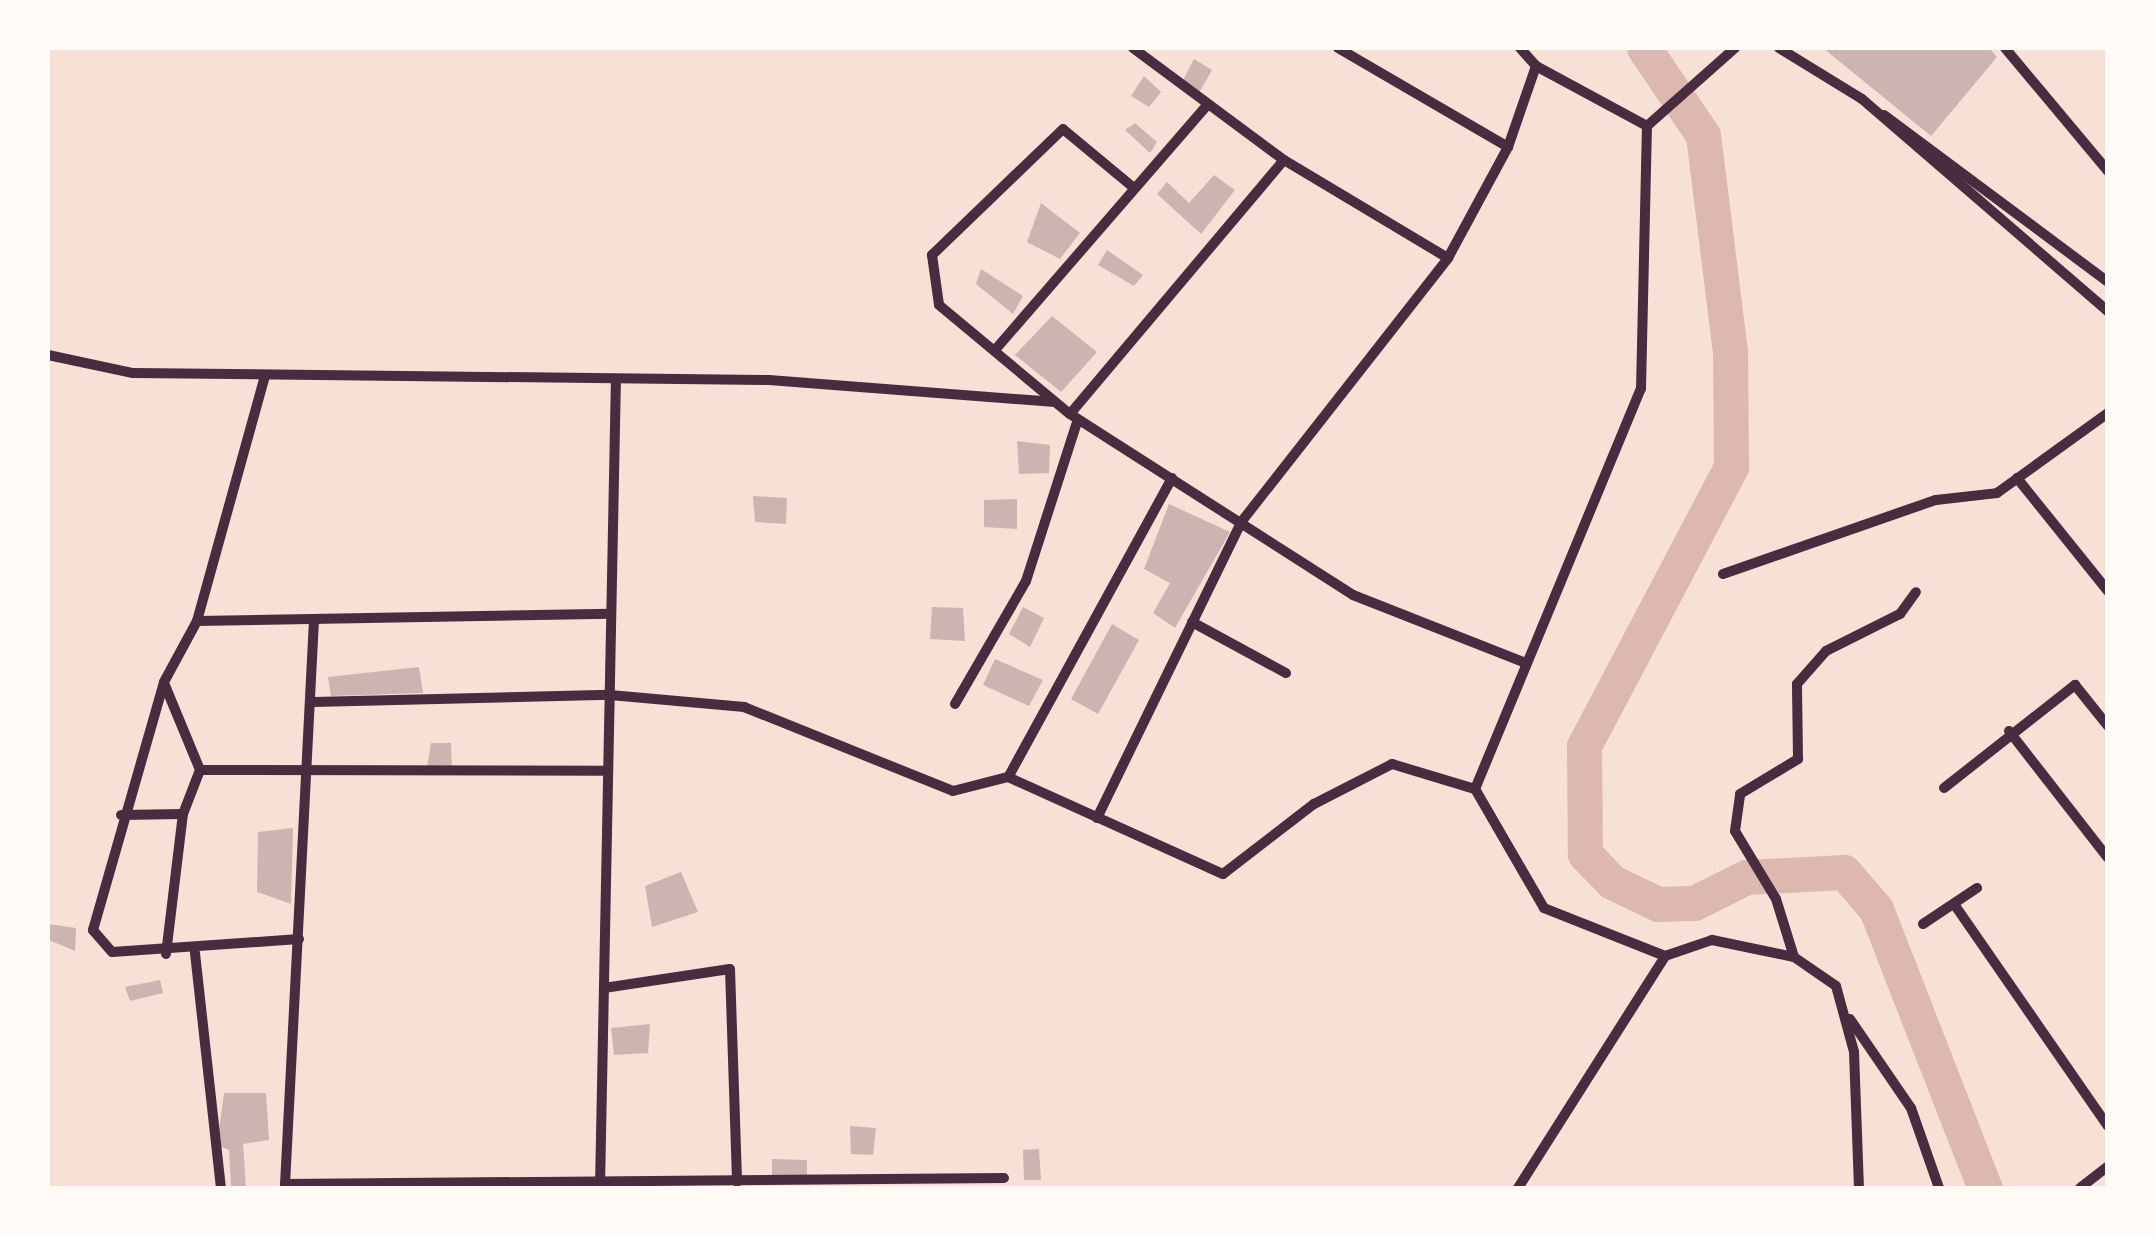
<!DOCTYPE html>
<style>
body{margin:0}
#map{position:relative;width:2155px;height:1236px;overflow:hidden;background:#f7e1d7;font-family:"Space Grotesk",sans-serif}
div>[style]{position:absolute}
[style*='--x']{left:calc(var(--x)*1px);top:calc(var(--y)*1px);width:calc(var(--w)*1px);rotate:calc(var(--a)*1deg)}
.river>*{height:35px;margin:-17.5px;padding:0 17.5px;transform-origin:17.5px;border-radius:17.5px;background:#dcb8b0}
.building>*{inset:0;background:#ccb4b1}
.minor>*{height:10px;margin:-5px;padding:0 5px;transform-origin:5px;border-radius:5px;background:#4a2c40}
span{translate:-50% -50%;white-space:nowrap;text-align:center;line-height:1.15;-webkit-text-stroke:10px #fffaf5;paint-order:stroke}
.frame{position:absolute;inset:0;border:50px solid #fffaf5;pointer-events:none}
</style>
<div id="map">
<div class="river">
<div style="--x:1644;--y:48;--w:105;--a:55.9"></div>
<div style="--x:1703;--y:135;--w:219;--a:82.9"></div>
<div style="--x:1730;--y:352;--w:115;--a:89.5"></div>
<div style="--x:1731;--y:467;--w:315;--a:117.8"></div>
<div style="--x:1584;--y:746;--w:108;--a:89.5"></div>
<div style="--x:1585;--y:854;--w:39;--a:46"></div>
<div style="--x:1612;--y:882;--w:51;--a:25.6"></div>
<div style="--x:1658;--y:904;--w:36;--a:-2"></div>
<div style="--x:1694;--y:903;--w:58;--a:-26.6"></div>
<div style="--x:1746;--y:877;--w:98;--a:-2.9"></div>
<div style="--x:1844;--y:872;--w:49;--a:49.1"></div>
<div style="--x:1876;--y:909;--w:300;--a:68.7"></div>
</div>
<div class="building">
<div style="clip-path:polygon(1823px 48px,1989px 48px,1997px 57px,1931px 136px)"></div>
<div style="clip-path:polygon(1194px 59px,1212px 70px,1199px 93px,1183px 80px)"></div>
<div style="clip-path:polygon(1144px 76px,1161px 92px,1149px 107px,1131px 96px)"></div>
<div style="clip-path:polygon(1135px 123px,1157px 142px,1150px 153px,1125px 130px)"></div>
<div style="clip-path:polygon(1214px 175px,1235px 190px,1201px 234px,1157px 194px,1167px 182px,1189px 203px)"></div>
<div style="clip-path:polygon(1041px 203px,1080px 233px,1060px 259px,1027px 242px)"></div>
<div style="clip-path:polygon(1107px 250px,1143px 275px,1134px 286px,1098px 265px)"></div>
<div style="clip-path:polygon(981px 269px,1023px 296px,1013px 314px,976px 284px)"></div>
<div style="clip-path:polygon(1052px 316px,1097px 352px,1061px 392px,1015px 355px)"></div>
<div style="clip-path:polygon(1017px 441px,1050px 445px,1049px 473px,1019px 474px)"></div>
<div style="clip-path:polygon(753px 496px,787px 498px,786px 524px,755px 522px)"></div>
<div style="clip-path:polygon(1017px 499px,1017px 529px,984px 527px,984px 500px)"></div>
<div style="clip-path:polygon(1169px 504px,1230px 532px,1175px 628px,1153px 613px,1170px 583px,1144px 569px)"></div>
<div style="clip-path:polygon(932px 607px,963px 608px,965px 641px,930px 639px)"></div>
<div style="clip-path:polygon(1023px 607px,1044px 618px,1030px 647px,1009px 634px)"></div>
<div style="clip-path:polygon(1112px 624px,1139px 640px,1098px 714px,1071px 699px)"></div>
<div style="clip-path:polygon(995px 659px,1043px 680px,1029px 706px,983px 685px)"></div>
<div style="clip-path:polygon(419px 667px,423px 693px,331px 696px,328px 677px)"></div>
<div style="clip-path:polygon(431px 743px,451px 743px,452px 774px,427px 768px)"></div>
<div style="clip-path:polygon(293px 828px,291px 904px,257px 892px,258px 832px)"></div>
<div style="clip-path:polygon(681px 872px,698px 912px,652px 927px,645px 886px)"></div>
<div style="clip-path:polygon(48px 924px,76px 928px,75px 951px,49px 940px)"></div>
<div style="clip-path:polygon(160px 980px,163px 993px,130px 1001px,125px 987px)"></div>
<div style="clip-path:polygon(650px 1024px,648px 1053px,614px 1055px,611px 1028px)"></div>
<div style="clip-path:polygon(224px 1093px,266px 1093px,269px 1140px,243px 1144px,246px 1188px,231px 1188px,229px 1150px,217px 1145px)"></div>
<div style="clip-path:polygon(850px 1126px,876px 1128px,873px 1155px,851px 1154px)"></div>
<div style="clip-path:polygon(1039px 1149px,1041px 1180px,1024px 1180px,1023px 1150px)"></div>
<div style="clip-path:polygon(772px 1159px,807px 1160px,807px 1181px,772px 1181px)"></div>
</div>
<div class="minor">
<div style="--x:1133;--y:48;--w:188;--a:36.6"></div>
<div style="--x:1284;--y:160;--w:191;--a:30.9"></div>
<div style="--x:1338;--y:48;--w:197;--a:30.2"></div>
<div style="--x:1520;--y:48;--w:24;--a:48"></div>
<div style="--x:1536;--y:66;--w:126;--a:28.4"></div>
<div style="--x:1779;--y:48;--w:97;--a:31.6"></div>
<div style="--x:1862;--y:99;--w:325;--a:40.8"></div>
<div style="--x:2005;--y:48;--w:160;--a:50.1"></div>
<div style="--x:1884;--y:115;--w:279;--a:36.7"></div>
<div style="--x:1134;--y:188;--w:92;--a:-140.3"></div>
<div style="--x:1063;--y:129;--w:182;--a:136.1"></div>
<div style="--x:932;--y:255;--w:50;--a:82"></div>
<div style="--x:939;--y:305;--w:170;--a:39.8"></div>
<div style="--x:1070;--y:414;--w:336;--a:32.6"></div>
<div style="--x:1353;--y:595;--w:186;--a:21.5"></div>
<div style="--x:995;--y:350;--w:323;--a:-49.1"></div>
<div style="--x:48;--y:355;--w:87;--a:12"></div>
<div style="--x:133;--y:373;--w:636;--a:0.63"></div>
<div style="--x:769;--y:380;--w:287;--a:4.4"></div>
<div style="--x:1070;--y:414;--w:332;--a:-49.9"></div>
<div style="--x:1172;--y:478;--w:341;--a:118.7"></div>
<div style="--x:1008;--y:777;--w:236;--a:24.3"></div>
<div style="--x:1223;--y:874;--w:115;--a:-37.6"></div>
<div style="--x:1314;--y:804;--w:88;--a:-27.1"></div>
<div style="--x:1392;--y:764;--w:87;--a:16.8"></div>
<div style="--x:2017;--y:478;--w:145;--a:51.2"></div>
<div style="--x:1723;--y:574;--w:225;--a:-19.2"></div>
<div style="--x:1936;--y:500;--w:61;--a:-6.5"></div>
<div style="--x:1997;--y:493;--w:137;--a:-35.8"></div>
<div style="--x:314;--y:620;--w:565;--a:92.94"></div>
<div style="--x:285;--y:1184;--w:719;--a:-0.48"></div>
<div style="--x:197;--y:621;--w:255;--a:-74.5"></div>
<div style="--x:1192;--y:622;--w:107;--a:28.5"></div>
<div style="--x:164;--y:683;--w:94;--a:67.5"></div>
<div style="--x:313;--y:702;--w:297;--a:-1.4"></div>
<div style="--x:610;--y:695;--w:135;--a:5.1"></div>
<div style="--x:744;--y:707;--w:225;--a:21.9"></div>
<div style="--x:953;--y:791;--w:57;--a:-14.3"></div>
<div style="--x:955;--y:704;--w:142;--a:-60"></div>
<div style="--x:1026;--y:581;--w:170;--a:-72.2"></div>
<div style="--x:2009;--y:731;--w:161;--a:52.1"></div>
<div style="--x:1944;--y:788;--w:167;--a:-38.2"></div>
<div style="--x:2075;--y:685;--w:53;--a:51.2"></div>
<div style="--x:121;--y:815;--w:62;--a:-0.9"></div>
<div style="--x:1097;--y:818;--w:331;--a:-64"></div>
<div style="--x:1242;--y:521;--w:334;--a:-51.9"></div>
<div style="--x:1448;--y:258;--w:126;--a:-61.6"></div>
<div style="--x:1508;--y:147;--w:86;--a:-70.9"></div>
<div style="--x:1954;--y:904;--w:270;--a:55.3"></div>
<div style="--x:1923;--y:924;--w:65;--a:-33.7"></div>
<div style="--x:299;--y:939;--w:187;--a:176"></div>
<div style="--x:112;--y:952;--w:29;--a:-131"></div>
<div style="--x:93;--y:930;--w:258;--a:-74"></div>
<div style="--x:164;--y:682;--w:69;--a:-61.6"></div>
<div style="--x:197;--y:621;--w:414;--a:-1"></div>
<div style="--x:195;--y:953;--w:236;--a:83.7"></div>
<div style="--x:166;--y:954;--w:141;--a:-83.1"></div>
<div style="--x:183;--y:814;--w:47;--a:-68.9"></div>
<div style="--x:200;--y:770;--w:408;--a:0.1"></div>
<div style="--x:1665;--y:956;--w:130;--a:-158.4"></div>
<div style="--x:1544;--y:908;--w:138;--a:-120.1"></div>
<div style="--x:1475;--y:789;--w:433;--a:-67.5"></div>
<div style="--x:1641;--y:389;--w:263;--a:-88.7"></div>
<div style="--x:1647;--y:126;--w:118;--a:-41.6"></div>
<div style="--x:1794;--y:957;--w:61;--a:-107.2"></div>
<div style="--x:1776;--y:899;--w:79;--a:-121.1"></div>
<div style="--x:1735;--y:831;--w:37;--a:-82"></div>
<div style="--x:1740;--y:794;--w:68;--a:-31.1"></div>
<div style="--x:1798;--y:759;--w:75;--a:-90.8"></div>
<div style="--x:1797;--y:684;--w:44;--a:-48.7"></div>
<div style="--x:1826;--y:651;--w:83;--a:-26.6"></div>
<div style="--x:1900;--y:614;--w:27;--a:-54"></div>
<div style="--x:604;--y:988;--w:127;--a:-8.6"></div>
<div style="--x:730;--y:969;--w:213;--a:88.1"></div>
<div style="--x:1850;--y:1019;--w:108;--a:55.6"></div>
<div style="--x:1911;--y:1108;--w:85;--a:70.7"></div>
<div style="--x:600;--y:1187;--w:808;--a:-88.87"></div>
<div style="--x:1518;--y:1188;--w:275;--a:-57.6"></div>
<div style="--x:1665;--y:956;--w:50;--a:-18.8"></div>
<div style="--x:1712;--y:940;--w:84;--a:11.7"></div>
<div style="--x:1794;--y:957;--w:51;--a:34.6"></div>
<div style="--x:1836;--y:986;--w:68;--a:74.7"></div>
<div style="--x:1854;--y:1052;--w:136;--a:87.9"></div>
<div style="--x:2080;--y:1188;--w:36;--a:-38"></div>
</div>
<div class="frame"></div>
</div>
